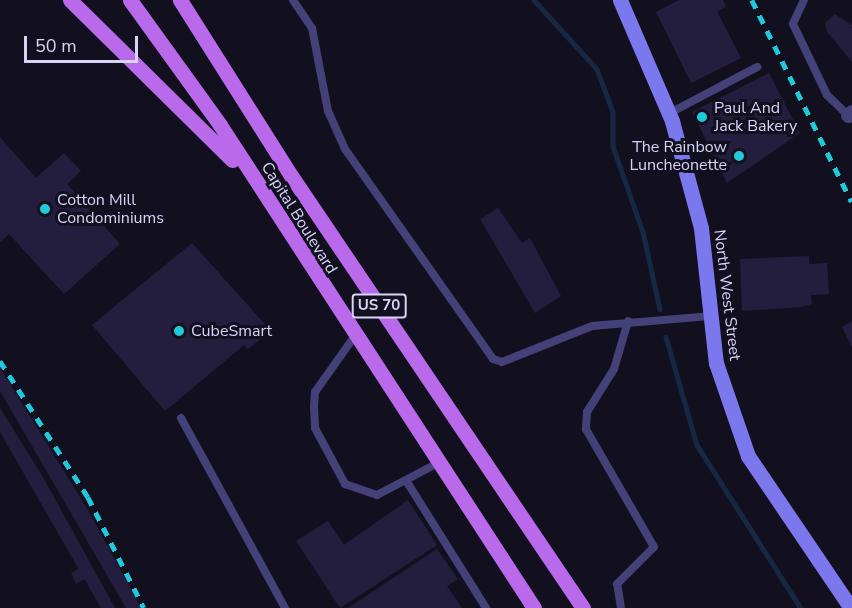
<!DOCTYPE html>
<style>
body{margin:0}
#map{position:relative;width:852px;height:608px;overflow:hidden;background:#12101f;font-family:"Nunito Sans",sans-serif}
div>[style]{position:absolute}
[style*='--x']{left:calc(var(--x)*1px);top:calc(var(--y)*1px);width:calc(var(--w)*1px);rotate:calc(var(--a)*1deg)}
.stream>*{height:4.5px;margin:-2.25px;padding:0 2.25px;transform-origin:2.25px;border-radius:2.25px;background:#162843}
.building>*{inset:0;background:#241e3e}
.lane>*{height:8px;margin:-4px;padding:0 4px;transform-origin:4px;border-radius:4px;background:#434178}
.street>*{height:15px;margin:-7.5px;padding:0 7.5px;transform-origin:7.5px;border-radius:7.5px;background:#434178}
.secondary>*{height:15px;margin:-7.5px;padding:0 7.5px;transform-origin:7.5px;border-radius:7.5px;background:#7a78ec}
.primary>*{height:15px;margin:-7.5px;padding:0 7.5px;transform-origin:7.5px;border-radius:7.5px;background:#b96aea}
.rail>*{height:4.5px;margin-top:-2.25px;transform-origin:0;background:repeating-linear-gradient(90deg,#1ecadb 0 9px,transparent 0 17px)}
.dots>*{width:16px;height:16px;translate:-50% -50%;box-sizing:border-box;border:3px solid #12101f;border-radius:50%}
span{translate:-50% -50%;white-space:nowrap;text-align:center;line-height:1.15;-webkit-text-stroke:6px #12101f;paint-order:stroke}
.shield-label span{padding:2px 4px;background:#12101f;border:2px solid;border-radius:4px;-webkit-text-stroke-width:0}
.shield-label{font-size:15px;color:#d8d4f9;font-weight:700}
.poi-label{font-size:16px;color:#d8d4f9}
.left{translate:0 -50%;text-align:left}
.right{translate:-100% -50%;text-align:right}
.street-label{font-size:16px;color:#d8d4f9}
.scale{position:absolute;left:24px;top:36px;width:114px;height:27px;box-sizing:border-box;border:3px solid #d8d4f9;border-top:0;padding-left:8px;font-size:18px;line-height:21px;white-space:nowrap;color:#d8d4f9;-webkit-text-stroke:4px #12101f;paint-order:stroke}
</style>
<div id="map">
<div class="stream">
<div style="--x:534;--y:0;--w:93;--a:47.6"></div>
<div style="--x:597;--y:69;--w:46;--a:69.6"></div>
<div style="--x:613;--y:112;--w:34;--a:90"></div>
<div style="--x:613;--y:146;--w:91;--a:70.8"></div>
<div style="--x:643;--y:232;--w:79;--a:77.6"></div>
<div style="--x:666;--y:337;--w:112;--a:74"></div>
<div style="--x:697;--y:445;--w:193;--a:57.5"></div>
</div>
<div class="building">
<div style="clip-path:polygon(679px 0,723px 0,726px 7px,717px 11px,741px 58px,691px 83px,656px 12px)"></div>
<div style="clip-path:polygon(835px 14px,852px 25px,852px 62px,827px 32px,825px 23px)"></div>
<div style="clip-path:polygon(769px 73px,800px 133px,727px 183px,692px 112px)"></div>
<div style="clip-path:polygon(0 137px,36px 178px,64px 153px,81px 171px,67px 184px,120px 244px,64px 294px,9px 234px,0 242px)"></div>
<div style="clip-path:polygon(498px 208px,522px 243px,530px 238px,561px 296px,535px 313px,480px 219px)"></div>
<div style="clip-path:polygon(192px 243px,271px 331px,248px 349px,244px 345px,165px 411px,92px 325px)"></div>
<div style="clip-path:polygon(809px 256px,809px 264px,827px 263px,829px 294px,811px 295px,812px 304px,801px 307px,742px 311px,740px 259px)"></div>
<div style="clip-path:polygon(852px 321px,852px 347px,842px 327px)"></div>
<div style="clip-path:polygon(0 368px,88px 510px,141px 608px,126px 608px,0 391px)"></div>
<div style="clip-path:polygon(0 408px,43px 477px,115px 608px,101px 608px,0 432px)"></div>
<div style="clip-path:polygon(408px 500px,437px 545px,340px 608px,296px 541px,328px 521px,344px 545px)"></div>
<div style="clip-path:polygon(437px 549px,458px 579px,447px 586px,462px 608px,348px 608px)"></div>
<div style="clip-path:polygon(79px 569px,85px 579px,76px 584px,71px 573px)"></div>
</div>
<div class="lane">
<div style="--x:293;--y:0;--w:34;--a:56"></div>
<div style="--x:312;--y:28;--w:85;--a:79.1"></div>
<div style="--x:328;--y:111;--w:42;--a:65.9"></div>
<div style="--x:345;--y:149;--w:257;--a:54.8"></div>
<div style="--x:493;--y:359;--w:9;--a:18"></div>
<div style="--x:502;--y:362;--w:97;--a:-21.8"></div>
<div style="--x:592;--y:326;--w:118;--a:-4.8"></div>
<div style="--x:804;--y:0;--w:26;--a:115"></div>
<div style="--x:793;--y:24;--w:79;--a:64.4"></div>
<div style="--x:827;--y:95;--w:29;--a:44"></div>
<div style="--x:668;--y:114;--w:101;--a:-27.8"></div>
<div style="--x:354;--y:337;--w:67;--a:125.3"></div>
<div style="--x:315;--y:392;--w:15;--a:94"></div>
<div style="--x:314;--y:407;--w:21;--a:87"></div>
<div style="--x:315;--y:428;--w:64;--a:61.8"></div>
<div style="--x:345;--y:484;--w:34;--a:19"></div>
<div style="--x:377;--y:495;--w:69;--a:-27.7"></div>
<div style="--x:181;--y:418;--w:217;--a:61.3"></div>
<div style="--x:407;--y:482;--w:149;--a:57.9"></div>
<div style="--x:621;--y:608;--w:24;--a:-99"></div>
<div style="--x:617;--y:584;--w:52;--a:-45"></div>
<div style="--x:654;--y:547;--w:136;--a:-120"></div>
<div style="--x:586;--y:429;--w:17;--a:-87"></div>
<div style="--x:587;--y:412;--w:51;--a:-57.9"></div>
<div style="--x:614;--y:369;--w:50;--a:-73.7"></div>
</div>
<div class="street">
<div style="--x:848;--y:115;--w:5;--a:-37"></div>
</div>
<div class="secondary">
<div style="--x:620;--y:0;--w:132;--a:66.7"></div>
<div style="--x:672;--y:121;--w:111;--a:74.8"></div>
<div style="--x:701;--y:228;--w:136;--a:83.7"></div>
<div style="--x:716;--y:363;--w:98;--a:71"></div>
<div style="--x:748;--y:456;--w:184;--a:55.9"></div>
</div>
<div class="primary">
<div style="--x:70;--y:0;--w:228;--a:44.6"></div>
<div style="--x:130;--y:0;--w:154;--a:54.2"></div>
<div style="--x:220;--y:125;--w:576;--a:56.97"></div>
<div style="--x:180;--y:0;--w:209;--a:57.7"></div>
<div style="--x:292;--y:177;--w:520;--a:55.97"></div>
</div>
<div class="rail">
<div style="--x:752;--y:0;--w:225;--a:63.7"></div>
<div style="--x:0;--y:361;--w:162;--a:57.1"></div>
<div style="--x:88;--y:497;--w:124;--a:63.2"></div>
</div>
<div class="dots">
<div style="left:702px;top:117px;background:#1ecadb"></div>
<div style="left:739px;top:156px;background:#1ecadb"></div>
<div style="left:45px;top:209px;background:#1ecadb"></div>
<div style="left:179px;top:331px;background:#1ecadb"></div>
</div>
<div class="shield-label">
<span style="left:379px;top:306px">US 70</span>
</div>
<div class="poi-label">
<span class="left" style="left:714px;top:117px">Paul And<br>Jack Bakery</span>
<span class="right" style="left:727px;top:156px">The Rainbow<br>Luncheonette</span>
<span class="left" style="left:57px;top:209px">Cotton Mill<br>Condominiums</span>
<span class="left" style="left:191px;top:331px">CubeSmart</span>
</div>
<div class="street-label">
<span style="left:299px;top:218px;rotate:58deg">Capital Boulevard</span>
<span style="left:727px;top:295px;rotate:83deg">North West Street</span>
</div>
<div class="scale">50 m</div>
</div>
